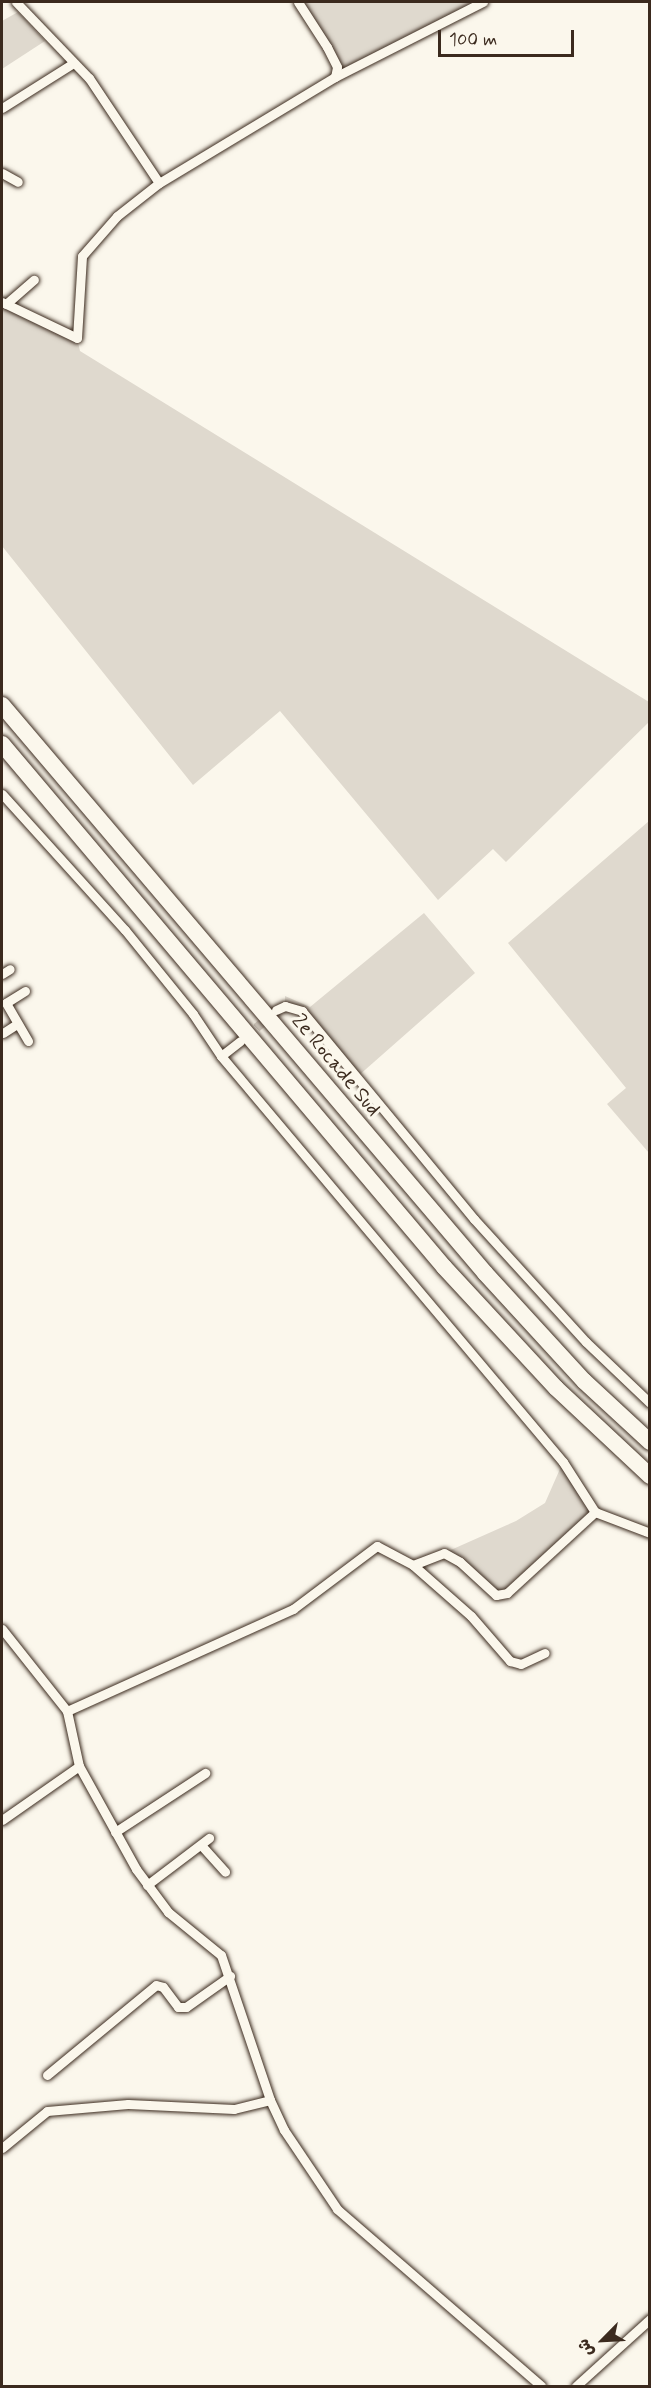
<!DOCTYPE html>
<meta charset="utf-8">
<style>
body{margin:0}
#map{position:relative;width:651px;height:2388px;overflow:hidden;background:#fbf7ec;font-family:Mynerve,"Playpen Sans Arabic",sans-serif}
div>[style]{position:absolute}
[style*='--x']{left:calc(var(--x)*1px);top:calc(var(--y)*1px);width:calc(var(--w)*1px);rotate:calc(var(--a)*1deg)}
.green>*{inset:0;background:#dfd9ce}
.minor-tunnel>*{height:9px;margin-top:-4.5px;transform-origin:0;background:repeating-linear-gradient(90deg,#d5cec3 0 9px,transparent 0 13.5px)}
.roads{filter:drop-shadow(0 0 2px #3b2a1e) drop-shadow(0 0 2px #3b2a1e)}
.minor>*{height:9px;margin:-4.5px;padding:0 4.5px;transform-origin:4.5px;border-radius:4.5px;background:#fbf7ec}
.motorway>*{height:16px;margin:-8px;padding:0 8px;transform-origin:8px;border-radius:8px;background:#fbf7ec}
span{translate:-50% -50%;white-space:nowrap;text-align:center;line-height:1.15;-webkit-text-stroke:6px #fbf7ec;paint-order:stroke}
.street-label{font-size:21px;color:#3b2a1e}
.frame{position:absolute;inset:0;border:3px solid #3b2a1e;pointer-events:none}
.north{position:absolute;left:573px;top:2310px;width:60px;height:60px;-webkit-text-stroke:4px #fbf7ec;paint-order:stroke;rotate:246deg;font-size:16px;font-weight:700;line-height:24px;text-align:center;color:#3b2a1e}
.north::after{content:'';display:block;margin:auto;width:21px;height:27px;background:#3b2a1e;clip-path:polygon(50% 0,100% 100%,50% 72%,0 100%)}
.scale{position:absolute;left:438px;top:30px;width:136px;height:27px;box-sizing:border-box;border:3px solid #3b2a1e;border-top:0;padding-left:8px;font-size:18px;line-height:21px;white-space:nowrap;color:#3b2a1e;-webkit-text-stroke:4px #fbf7ec;paint-order:stroke}
</style>
<div id="map">
<div class="green">
<div style="clip-path:polygon(298px 2px,479px 2px,335px 77px,337px 67px)"></div>
<div style="clip-path:polygon(18px 12px,45px 41px,2px 69px,2px 21px)"></div>
<div style="clip-path:polygon(2px 302px,77px 338px,80px 351px,649px 702px,649px 722px,506px 862px,493px 849px,438px 900px,280px 711px,193px 785px,2px 546px)"></div>
<div style="clip-path:polygon(649px 821px,649px 1153px,607px 1104px,626px 1088px,508px 943px)"></div>
<div style="clip-path:polygon(424px 913px,475px 973px,357px 1077px,302px 1011px,285px 1006px,285px 996px,310px 1007px)"></div>
<div style="clip-path:polygon(563px 1462px,595px 1512px,507px 1593px,496px 1595px,444px 1553px,516px 1521px,545px 1503px)"></div>
</div>
<div class="minor-tunnel">
<div style="--x:246;--y:1036;--w:31;--a:-40"></div>
</div>
<div class="roads">
<div class="minor">
<div style="--x:16;--y:2;--w:105;--a:46.2"></div>
<div style="--x:89;--y:78;--w:126;--a:56.3"></div>
<div style="--x:298;--y:2;--w:54;--a:57.2"></div>
<div style="--x:327;--y:47;--w:22;--a:63"></div>
<div style="--x:337;--y:67;--w:10;--a:101"></div>
<div style="--x:2;--y:108;--w:83;--a:-32.2"></div>
<div style="--x:2;--y:173;--w:18;--a:29"></div>
<div style="--x:2;--y:302;--w:83;--a:25.6"></div>
<div style="--x:77;--y:338;--w:82;--a:-86.5"></div>
<div style="--x:82;--y:256;--w:53;--a:-48.8"></div>
<div style="--x:117;--y:216;--w:53;--a:-38.2"></div>
<div style="--x:159;--y:183;--w:205;--a:-31.1"></div>
<div style="--x:335;--y:77;--w:166;--a:-26.9"></div>
<div style="--x:6;--y:304;--w:37;--a:-41"></div>
<div style="--x:2;--y:794;--w:183;--a:47.9"></div>
<div style="--x:125;--y:930;--w:108;--a:51"></div>
<div style="--x:193;--y:1014;--w:50;--a:56.3"></div>
<div style="--x:221;--y:1056;--w:531;--a:49.89"></div>
<div style="--x:563;--y:1462;--w:59;--a:57.4"></div>
<div style="--x:2;--y:974;--w:9;--a:-32"></div>
<div style="--x:25;--y:991;--w:22;--a:148"></div>
<div style="--x:6;--y:1003;--w:44;--a:59.9"></div>
<div style="--x:276;--y:1010;--w:10;--a:-24"></div>
<div style="--x:285;--y:1006;--w:18;--a:16"></div>
<div style="--x:302;--y:1011;--w:270;--a:50.4"></div>
<div style="--x:474;--y:1219;--w:166;--a:47.7"></div>
<div style="--x:586;--y:1342;--w:88;--a:43.6"></div>
<div style="--x:3;--y:1033;--w:17;--a:-33"></div>
<div style="--x:221;--y:1056;--w:24;--a:-38"></div>
<div style="--x:413;--y:1565;--w:77;--a:41.3"></div>
<div style="--x:471;--y:1616;--w:60;--a:49.1"></div>
<div style="--x:510;--y:1661;--w:11;--a:15"></div>
<div style="--x:521;--y:1664;--w:26;--a:-25"></div>
<div style="--x:2;--y:1629;--w:105;--a:51.6"></div>
<div style="--x:67;--y:1711;--w:56;--a:77.7"></div>
<div style="--x:79;--y:1766;--w:118;--a:61"></div>
<div style="--x:136;--y:1869;--w:54;--a:53.3"></div>
<div style="--x:168;--y:1912;--w:68;--a:39.1"></div>
<div style="--x:221;--y:1955;--w:153;--a:71.3"></div>
<div style="--x:270;--y:2100;--w:33;--a:65"></div>
<div style="--x:284;--y:2130;--w:95;--a:56.1"></div>
<div style="--x:337;--y:2209;--w:270;--a:40.9"></div>
<div style="--x:67;--y:1711;--w:248;--a:-24.3"></div>
<div style="--x:293;--y:1609;--w:105;--a:-36.9"></div>
<div style="--x:377;--y:1546;--w:41;--a:27.8"></div>
<div style="--x:413;--y:1565;--w:33;--a:-21"></div>
<div style="--x:444;--y:1553;--w:18;--a:29"></div>
<div style="--x:460;--y:1562;--w:49;--a:42.5"></div>
<div style="--x:496;--y:1595;--w:11;--a:-10"></div>
<div style="--x:507;--y:1593;--w:120;--a:-42.6"></div>
<div style="--x:595;--y:1512;--w:59;--a:20.9"></div>
<div style="--x:2;--y:1820;--w:94;--a:-35"></div>
<div style="--x:115;--y:1832;--w:108;--a:-33.2"></div>
<div style="--x:201;--y:1845;--w:36;--a:48"></div>
<div style="--x:147;--y:1885;--w:78;--a:-37.2"></div>
<div style="--x:47;--y:2075;--w:141;--a:-39.5"></div>
<div style="--x:156;--y:1985;--w:7;--a:16"></div>
<div style="--x:163;--y:1987;--w:25;--a:53"></div>
<div style="--x:178;--y:2007;--w:8;--a:0"></div>
<div style="--x:186;--y:2007;--w:54;--a:-35.2"></div>
<div style="--x:2;--y:2148;--w:58;--a:-39.4"></div>
<div style="--x:47;--y:2111;--w:81;--a:-4.9"></div>
<div style="--x:128;--y:2104;--w:106;--a:2.7"></div>
<div style="--x:234;--y:2109;--w:37;--a:-14"></div>
<div style="--x:576;--y:2386;--w:100;--a:-42.2"></div>
</div>
<div class="motorway">
<div style="--x:2;--y:705;--w:746;--a:49.62"></div>
<div style="--x:485;--y:1273;--w:147;--a:47.5"></div>
<div style="--x:584;--y:1381;--w:90;--a:42.7"></div>
<div style="--x:2;--y:744;--w:685;--a:49.8"></div>
<div style="--x:444;--y:1267;--w:165;--a:47.2"></div>
<div style="--x:556;--y:1388;--w:129;--a:43.1"></div>
</div>
</div>
<div class="street-label">
<span style="left:336px;top:1065px;rotate:50deg">2e Rocade Sud</span>
</div>
<div class="frame"></div>
<div class="north">ش</div>
<div class="scale">100 m</div>
</div>
